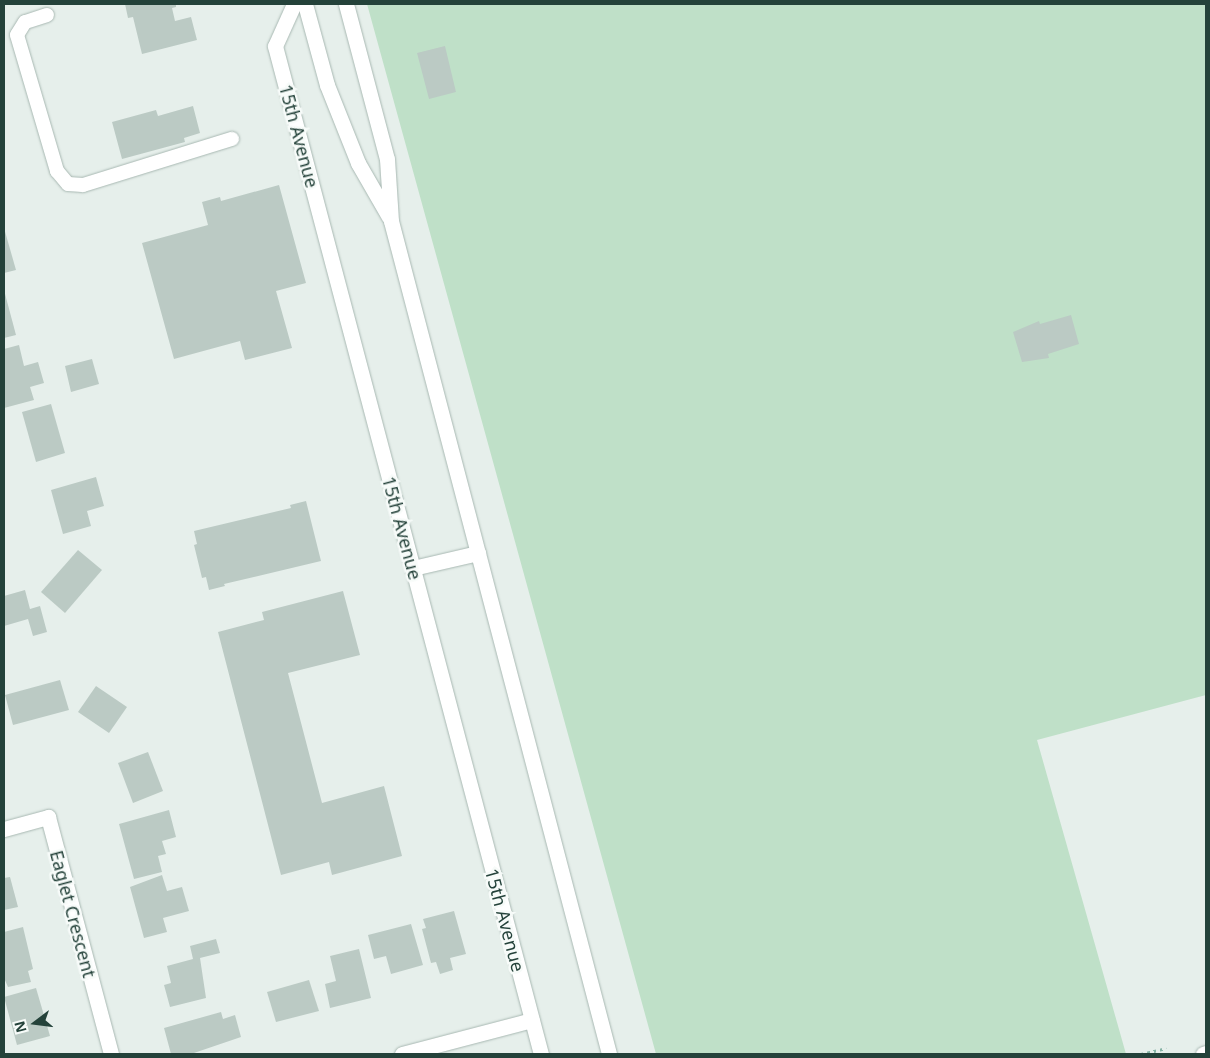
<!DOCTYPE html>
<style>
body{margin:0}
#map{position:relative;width:1210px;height:1058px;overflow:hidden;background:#e6efeb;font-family:"Noto Sans",sans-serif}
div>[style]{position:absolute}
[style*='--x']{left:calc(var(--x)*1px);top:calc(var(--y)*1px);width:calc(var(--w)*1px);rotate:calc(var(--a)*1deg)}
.green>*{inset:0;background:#bfe0c8}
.building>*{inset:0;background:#bbcac4}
.path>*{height:3px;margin-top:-1.5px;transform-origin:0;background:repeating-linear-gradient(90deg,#86b3a5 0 2.5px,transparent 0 6.5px)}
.roads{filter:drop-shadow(0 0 1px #a8b8b2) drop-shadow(0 0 1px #a8b8b2)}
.service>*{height:14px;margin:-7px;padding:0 7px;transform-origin:7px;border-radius:7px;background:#fff}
.minor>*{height:15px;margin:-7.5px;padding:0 7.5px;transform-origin:7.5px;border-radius:7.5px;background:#fff}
.secondary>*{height:15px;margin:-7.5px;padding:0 7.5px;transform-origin:7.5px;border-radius:7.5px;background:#fff}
span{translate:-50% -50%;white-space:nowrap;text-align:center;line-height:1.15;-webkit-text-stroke:5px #f7fbf9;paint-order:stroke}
.street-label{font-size:18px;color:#24423a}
.frame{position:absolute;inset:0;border:5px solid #24423a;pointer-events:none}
.north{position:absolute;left:10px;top:998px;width:50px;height:50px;-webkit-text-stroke:4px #f7fbf9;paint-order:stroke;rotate:255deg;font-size:14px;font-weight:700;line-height:20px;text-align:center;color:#24423a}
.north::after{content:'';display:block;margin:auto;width:18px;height:22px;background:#24423a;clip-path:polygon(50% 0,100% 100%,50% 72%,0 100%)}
</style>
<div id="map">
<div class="green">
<div style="clip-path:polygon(367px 4px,1206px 4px,1206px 695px,1037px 740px,1126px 1054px,656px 1054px)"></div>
</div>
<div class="building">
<div style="clip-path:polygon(125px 4px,176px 4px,176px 7px,172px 8px,175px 21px,191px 17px,197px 40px,142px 54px,133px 17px,128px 18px)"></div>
<div style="clip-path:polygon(445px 46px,456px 92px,429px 99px,417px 53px)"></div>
<div style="clip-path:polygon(193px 106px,200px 133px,184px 138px,185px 142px,122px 159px,112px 122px,156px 110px,158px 116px)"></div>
<div style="clip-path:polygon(279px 185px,306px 283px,276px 291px,292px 348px,245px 360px,240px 341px,174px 359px,142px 243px,208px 225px,202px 202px,220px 197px,221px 201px)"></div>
<div style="clip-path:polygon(4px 228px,16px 270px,4px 273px)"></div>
<div style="clip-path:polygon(4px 290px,16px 335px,4px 338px)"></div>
<div style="clip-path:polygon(1071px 315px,1079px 344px,1048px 354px,1049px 358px,1022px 362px,1013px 332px,1039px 321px,1040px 324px)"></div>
<div style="clip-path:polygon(19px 345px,24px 366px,38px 362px,44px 383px,30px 387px,34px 400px,4px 408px,4px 349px)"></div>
<div style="clip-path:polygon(92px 359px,99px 384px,71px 392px,65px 366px)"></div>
<div style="clip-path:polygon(51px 404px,65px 453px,36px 462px,22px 412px)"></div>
<div style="clip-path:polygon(96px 477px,104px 506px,87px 511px,91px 526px,63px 534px,51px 490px)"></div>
<div style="clip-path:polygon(306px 501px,321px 561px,224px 584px,225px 586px,209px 590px,206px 577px,202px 578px,194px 545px,197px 544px,194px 531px,291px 508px,290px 505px)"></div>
<div style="clip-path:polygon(78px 550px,102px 570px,65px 613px,41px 592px)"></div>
<div style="clip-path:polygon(25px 590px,30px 609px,40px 606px,47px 632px,33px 636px,28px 619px,4px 626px,4px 596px)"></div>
<div style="clip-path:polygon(343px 591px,360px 655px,288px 673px,322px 803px,384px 786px,402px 856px,332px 875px,329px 862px,281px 875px,218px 632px,264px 620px,262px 612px)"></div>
<div style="clip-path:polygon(60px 680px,69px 710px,13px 725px,5px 695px)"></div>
<div style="clip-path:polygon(96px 686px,127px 707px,109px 733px,78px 712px)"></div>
<div style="clip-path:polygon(148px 752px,163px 791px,133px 803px,118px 763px)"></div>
<div style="clip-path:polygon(169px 810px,176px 837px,162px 841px,166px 854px,158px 856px,162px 872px,134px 879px,119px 824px)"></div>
<div style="clip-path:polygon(162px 875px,167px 891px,182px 887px,189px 911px,163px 918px,167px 932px,144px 938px,130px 887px)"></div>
<div style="clip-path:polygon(10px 877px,18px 907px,4px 910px,4px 878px)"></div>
<div style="clip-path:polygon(454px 911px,466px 954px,450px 958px,453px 970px,440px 974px,436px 962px,431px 963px,422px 929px,426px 928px,423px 919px)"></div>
<div style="clip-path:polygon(411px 924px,423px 965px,391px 974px,386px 956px,374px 959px,368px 935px)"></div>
<div style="clip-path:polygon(23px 927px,33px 969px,28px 971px,31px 982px,8px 987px,4px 978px,4px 932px)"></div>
<div style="clip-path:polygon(216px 939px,220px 953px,200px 958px,206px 998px,170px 1007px,164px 985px,171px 983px,167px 966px,193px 959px,190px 946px)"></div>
<div style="clip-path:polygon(359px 949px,371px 998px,330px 1008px,325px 984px,336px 981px,330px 956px)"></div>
<div style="clip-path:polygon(309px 980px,319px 1011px,276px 1022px,267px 992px)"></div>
<div style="clip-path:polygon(36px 988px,50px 1036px,17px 1045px,4px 997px)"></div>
<div style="clip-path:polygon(221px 1012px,223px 1019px,235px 1015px,241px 1037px,191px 1054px,171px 1054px,164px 1028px)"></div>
</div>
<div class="path">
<div style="--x:1141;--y:1054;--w:26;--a:-13"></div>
</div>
<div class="roads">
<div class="service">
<div style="--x:47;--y:15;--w:23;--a:162"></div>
<div style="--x:25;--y:22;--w:15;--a:122"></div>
<div style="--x:17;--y:35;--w:142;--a:73.6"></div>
<div style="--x:57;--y:171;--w:17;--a:50"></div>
<div style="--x:68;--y:184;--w:15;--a:4"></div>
<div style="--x:83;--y:185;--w:156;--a:-17.2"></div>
</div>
<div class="minor">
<div style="--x:294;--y:4;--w:46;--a:114.3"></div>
<div style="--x:275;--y:46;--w:1043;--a:75.22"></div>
<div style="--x:4;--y:829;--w:46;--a:-15.3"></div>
<div style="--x:48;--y:817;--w:245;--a:75.1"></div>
<div style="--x:402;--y:1054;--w:134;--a:-14.7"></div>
<div style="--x:1203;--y:1054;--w:3;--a:-18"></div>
</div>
<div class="secondary">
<div style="--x:305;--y:4;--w:84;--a:74.8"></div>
<div style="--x:327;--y:85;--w:84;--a:68.3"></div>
<div style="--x:358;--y:163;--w:62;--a:60.1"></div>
<div style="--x:346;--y:4;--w:160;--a:75.2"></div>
<div style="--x:387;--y:159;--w:62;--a:86.3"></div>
<div style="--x:391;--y:221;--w:861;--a:75.33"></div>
<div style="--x:413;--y:568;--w:67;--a:-13"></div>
</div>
</div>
<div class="street-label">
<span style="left:299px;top:136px;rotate:75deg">15th Avenue</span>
<span style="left:402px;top:528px;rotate:75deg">15th Avenue</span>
<span style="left:73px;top:914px;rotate:75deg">Eaglet Crescent</span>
<span style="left:505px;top:920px;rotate:75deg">15th Avenue</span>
</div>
<div class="frame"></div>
<div class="north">N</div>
</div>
